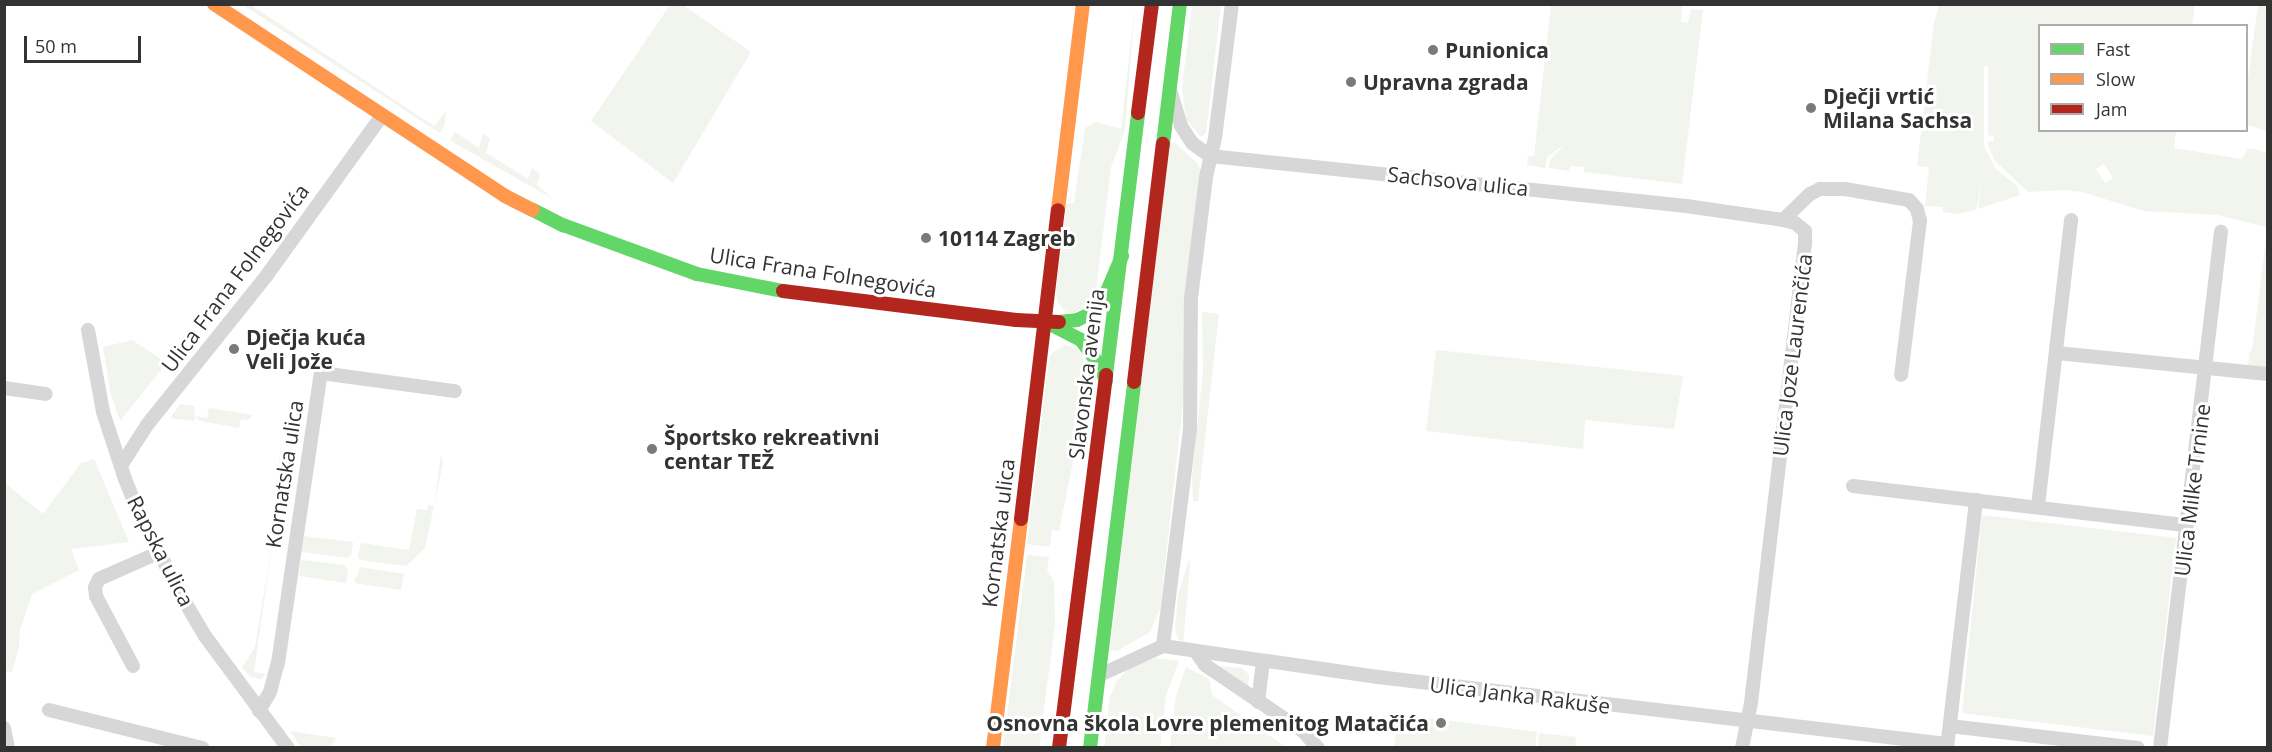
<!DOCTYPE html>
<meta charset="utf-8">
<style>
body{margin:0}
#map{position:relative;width:2272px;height:752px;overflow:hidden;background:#fff;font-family:"Open Sans",sans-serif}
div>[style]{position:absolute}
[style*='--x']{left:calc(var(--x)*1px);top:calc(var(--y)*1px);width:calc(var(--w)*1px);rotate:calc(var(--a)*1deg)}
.green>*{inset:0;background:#f1f5ed}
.street>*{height:14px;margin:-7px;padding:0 7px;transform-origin:7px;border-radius:7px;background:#d7d7d7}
.fast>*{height:14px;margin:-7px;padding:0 7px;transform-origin:7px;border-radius:7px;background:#63d668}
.slow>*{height:14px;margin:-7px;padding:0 7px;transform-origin:7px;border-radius:7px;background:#ff974d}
.jam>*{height:14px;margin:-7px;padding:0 7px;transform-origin:7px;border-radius:7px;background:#b3261e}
.dots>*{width:16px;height:16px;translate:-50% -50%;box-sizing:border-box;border:3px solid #fff;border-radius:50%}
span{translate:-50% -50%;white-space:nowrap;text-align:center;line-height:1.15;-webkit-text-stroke:6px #fff;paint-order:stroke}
.poi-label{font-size:21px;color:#333;font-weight:700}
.left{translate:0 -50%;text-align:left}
.right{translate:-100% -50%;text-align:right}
.street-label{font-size:21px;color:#333}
.frame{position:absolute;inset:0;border:6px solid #333;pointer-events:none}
.legend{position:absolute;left:2038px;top:24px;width:210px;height:108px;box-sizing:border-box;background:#fff;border:2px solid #adadad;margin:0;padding:8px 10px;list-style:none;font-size:18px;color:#333}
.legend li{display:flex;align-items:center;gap:12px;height:30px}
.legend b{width:30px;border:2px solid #adadad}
.scale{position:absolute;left:24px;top:36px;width:117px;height:27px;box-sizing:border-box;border:3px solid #333;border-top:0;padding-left:8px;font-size:18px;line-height:21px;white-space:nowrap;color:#333;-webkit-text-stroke:4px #fff;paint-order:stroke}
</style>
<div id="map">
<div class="green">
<div style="clip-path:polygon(243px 5px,251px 5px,434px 126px,446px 111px,445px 125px,440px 133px)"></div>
<div style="clip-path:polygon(670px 5px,683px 5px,751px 52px,673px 183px,591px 121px)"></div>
<div style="clip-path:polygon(1135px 5px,1125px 130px,1111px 167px,1095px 299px,1090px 306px,1072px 313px,1066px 312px,1057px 301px,1056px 293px,1066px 204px,1074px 203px,1085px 128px,1096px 122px,1121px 129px)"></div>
<div style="clip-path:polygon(1192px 5px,1221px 5px,1206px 133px,1201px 137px,1186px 119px,1182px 88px)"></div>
<div style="clip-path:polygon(1551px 5px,1682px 5px,1681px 22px,1688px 23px,1691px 9px,1703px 10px,1682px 184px,1584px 172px,1584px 167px,1570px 166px,1569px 171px,1549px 168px,1550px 160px,1565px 144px,1547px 157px,1545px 168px,1527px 165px,1528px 156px,1534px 156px)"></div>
<div style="clip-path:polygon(evenodd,1939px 5px,2195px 5px,2192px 25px,2040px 26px,2040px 130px,2176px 131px,2174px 148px,2242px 159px,2248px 149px,2255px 149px,2267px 153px,2267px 227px,2217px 215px,2144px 211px,2082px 192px,2063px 190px,2028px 192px,1995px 161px,1989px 148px,1988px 141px,1994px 141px,1994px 136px,1988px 135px,1988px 66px,1984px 66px,1984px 146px,1995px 168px,2017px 186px,2020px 195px,1978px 209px,1982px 182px,1976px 210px,1957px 214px,1943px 212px,1943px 207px,1925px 206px,1929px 167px,1917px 166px,1934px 23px,1939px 5px,2104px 164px,2113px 178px,2105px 183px,2096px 169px,2104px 164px)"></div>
<div style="clip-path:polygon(2258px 5px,2267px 5px,2267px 131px,2247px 125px,2247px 86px)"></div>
<div style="clip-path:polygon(455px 132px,479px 148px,483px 134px,490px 139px,486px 153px,528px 179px,532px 168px,540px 174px,537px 185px,553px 199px,456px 144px,450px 140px)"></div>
<div style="clip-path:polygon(1174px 142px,1198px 164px,1201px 171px,1187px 367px,1160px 609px,1150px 632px,1117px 651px,1110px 650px,1169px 144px)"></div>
<div style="clip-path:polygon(2267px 232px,2268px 232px,2267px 367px,2248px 365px,2250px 350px,2252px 350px)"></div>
<div style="clip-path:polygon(1202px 312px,1219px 314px,1198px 501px,1193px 501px,1192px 478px,1203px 371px)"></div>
<div style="clip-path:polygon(132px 340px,158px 357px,165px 365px,120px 421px,111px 395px,103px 347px)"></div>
<div style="clip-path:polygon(1066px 345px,1076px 348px,1082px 355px,1085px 369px,1076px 447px,1059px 531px,1052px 530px,1050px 547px,1027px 544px,1049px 359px,1052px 353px)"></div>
<div style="clip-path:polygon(1436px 350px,1683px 376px,1674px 429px,1585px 420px,1583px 449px,1426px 431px)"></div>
<div style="clip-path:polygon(180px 404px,194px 406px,195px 421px,170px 418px)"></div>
<div style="clip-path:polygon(209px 408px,253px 415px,248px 420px,241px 419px,239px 428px,200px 421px,195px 416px,207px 418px)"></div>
<div style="clip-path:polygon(280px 453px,285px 454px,254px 672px,266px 674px,261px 679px,251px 677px,242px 668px,255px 647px,271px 551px,277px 485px,280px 485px,277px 480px)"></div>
<div style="clip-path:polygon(441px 454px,443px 463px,425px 548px,406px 566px,360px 560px,358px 556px,361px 543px,409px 550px,417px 509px,427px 510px,428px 505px,434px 506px)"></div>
<div style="clip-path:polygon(94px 459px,129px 542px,71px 549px,79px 570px,32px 594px,20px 630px,19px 647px,12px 672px,5px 671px,5px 483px,43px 514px,81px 463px)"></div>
<div style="clip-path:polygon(1982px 515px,2176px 538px,2153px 736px,1962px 713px)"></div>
<div style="clip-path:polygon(304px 536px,353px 542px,351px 555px,347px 558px,302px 552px)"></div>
<div style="clip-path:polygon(1027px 555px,1049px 557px,1047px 570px,1054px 581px,1055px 624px,1039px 747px,1003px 747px)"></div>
<div style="clip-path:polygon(1189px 559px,1190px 566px,1183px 644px,1178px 639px,1175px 629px,1178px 595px)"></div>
<div style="clip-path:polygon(301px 560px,345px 565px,348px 570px,346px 583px,299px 576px)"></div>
<div style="clip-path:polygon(360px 567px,404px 574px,401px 590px,354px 583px)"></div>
<div style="clip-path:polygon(1156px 658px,1179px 661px,1166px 695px,1160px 747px,1104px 748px,1110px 697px,1116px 682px,1130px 667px)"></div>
<div style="clip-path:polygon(1216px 666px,1242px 668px,1249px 675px,1248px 687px)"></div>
<div style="clip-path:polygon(1186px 667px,1209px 679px,1212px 695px,1286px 747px,1170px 747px,1176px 696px)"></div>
<div style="clip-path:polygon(1399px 714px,1537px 732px,1535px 747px,1394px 747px)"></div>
<div style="clip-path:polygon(290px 731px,336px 738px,330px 747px,301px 747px)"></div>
<div style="clip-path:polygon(1539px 733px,1576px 737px,1575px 747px,1538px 747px)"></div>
</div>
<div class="street">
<div style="--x:1171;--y:93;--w:34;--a:73"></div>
<div style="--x:1181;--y:126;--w:20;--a:57"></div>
<div style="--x:1192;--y:143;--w:22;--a:36"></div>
<div style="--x:1210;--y:156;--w:479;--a:6"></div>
<div style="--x:1686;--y:206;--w:98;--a:8.2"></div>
<div style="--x:88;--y:330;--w:83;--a:79.6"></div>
<div style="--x:103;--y:412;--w:71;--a:71.8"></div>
<div style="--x:125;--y:479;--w:29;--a:68"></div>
<div style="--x:136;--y:506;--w:96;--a:63.4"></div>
<div style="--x:179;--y:592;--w:51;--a:59.4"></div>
<div style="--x:205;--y:636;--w:139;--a:53.5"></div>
<div style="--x:2057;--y:353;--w:212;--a:5.7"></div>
<div style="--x:4;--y:388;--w:42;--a:8.1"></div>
<div style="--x:122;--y:464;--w:46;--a:-57.3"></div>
<div style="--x:147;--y:425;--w:192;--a:-51.3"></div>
<div style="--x:267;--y:275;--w:195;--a:-54.2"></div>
<div style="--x:1853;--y:486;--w:336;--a:6.7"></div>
<div style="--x:2038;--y:506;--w:288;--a:-83.4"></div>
<div style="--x:1163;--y:646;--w:218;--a:-82.9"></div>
<div style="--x:1190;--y:430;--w:132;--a:-89.6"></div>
<div style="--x:1191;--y:298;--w:122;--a:-82.9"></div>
<div style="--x:1206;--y:177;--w:40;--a:-77"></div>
<div style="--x:1215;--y:138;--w:135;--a:-82.8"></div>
<div style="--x:1196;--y:652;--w:16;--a:55"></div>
<div style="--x:1205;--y:665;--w:118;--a:34"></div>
<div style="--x:1303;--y:731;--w:23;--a:49"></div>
<div style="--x:133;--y:666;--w:79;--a:-117.9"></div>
<div style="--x:96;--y:596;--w:9;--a:-96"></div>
<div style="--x:95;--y:587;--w:9;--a:-63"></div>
<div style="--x:99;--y:579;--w:67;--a:-23.9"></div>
<div style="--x:1100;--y:675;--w:69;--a:-24.7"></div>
<div style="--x:1163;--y:646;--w:217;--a:8.2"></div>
<div style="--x:1378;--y:677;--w:573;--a:6.72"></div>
<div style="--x:1258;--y:702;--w:41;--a:-83"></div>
<div style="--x:49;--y:710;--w:158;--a:13.9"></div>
<div style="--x:259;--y:711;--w:22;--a:-60"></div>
<div style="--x:270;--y:692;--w:30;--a:-75"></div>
<div style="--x:278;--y:663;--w:293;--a:-81.6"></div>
<div style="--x:321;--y:373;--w:135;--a:7.7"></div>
<div style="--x:1950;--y:726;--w:189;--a:6.7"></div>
<div style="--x:4;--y:728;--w:20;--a:79"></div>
<div style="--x:1742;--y:748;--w:46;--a:-78.7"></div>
<div style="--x:1751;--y:703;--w:465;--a:-83.3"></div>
<div style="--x:1805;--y:241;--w:10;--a:-90"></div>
<div style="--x:1805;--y:231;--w:13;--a:-141"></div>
<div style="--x:1795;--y:223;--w:12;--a:-166"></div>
<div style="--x:1783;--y:220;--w:37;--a:-44"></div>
<div style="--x:1810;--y:194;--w:11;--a:-27"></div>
<div style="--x:1820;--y:189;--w:25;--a:0"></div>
<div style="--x:1845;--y:189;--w:65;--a:9.8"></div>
<div style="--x:1909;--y:200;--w:12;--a:48"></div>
<div style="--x:1917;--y:209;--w:12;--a:76"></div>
<div style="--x:1920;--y:221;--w:155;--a:97"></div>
<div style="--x:1947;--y:748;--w:250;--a:-83.3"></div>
<div style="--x:2160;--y:748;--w:520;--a:-83.26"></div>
</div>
<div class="fast">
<div style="--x:1163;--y:144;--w:141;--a:-83.1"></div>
<div style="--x:533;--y:210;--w:34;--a:27"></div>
<div style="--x:563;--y:225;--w:143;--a:20.1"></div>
<div style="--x:697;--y:274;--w:88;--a:11.2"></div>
<div style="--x:1059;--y:322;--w:18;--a:-6"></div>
<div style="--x:1077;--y:320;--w:19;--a:-25"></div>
<div style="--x:1094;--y:312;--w:14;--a:-51"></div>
<div style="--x:1103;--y:301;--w:49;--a:-67.1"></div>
<div style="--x:1050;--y:324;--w:35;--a:27"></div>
<div style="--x:1081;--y:340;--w:32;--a:54"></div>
<div style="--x:1100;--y:366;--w:16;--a:68"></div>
<div style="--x:1106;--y:375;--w:264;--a:-83"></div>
<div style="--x:1090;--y:748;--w:369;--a:-83.1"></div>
</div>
<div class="slow">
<div style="--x:214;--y:4;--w:349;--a:33.4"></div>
<div style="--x:505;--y:196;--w:31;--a:27"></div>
<div style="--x:1058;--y:210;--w:208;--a:-83.1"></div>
<div style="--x:993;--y:748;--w:231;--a:-83"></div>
</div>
<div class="jam">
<div style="--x:1138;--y:113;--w:110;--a:-82.7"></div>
<div style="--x:783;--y:291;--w:235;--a:7.1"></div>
<div style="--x:1016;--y:320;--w:43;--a:2.7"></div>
<div style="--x:1134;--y:382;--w:240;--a:-83.1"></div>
<div style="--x:1021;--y:519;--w:311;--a:-83.2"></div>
<div style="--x:1059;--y:748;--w:376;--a:-82.8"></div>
</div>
<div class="dots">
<div style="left:1433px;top:50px;background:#7a7a7a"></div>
<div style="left:1351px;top:82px;background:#7a7a7a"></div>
<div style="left:1811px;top:108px;background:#7a7a7a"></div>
<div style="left:926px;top:238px;background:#7a7a7a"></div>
<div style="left:234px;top:349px;background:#7a7a7a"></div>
<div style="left:652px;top:449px;background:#7a7a7a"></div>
<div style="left:1441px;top:723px;background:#7a7a7a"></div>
</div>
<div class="poi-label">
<span class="left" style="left:1445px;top:50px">Punionica</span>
<span class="left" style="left:1363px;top:82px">Upravna zgrada</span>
<span class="left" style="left:1823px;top:108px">Dječji vrtić<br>Milana Sachsa</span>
<span class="left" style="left:938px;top:238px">10114 Zagreb</span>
<span class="left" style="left:246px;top:349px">Dječja kuća<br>Veli Jože</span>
<span class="left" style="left:664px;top:449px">Športsko rekreativni<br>centar TEŽ</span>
<span class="right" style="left:1429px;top:723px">Osnovna škola Lovre plemenitog Matačića</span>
</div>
<div class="street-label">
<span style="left:1458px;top:181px;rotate:6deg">Sachsova ulica</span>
<span style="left:823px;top:272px;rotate:9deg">Ulica Frana Folnegovića</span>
<span style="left:235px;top:278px;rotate:-53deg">Ulica Frana Folnegovića</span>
<span style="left:1792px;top:355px;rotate:-83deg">Ulica Joze Laurenčića</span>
<span style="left:1086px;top:374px;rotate:-83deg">Slavonska avenija</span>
<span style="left:284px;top:474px;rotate:-81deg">Kornatska ulica</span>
<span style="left:2192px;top:490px;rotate:-83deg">Ulica Milke Trnine</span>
<span style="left:998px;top:533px;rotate:-83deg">Kornatska ulica</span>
<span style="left:161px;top:551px;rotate:63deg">Rapska ulica</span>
<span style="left:1520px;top:695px;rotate:7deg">Ulica Janka Rakuše</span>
</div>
<div class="frame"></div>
<ul class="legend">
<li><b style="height:8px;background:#63d668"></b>Fast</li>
<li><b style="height:8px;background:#ff974d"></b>Slow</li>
<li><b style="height:8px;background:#b3261e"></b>Jam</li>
</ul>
<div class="scale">50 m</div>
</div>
